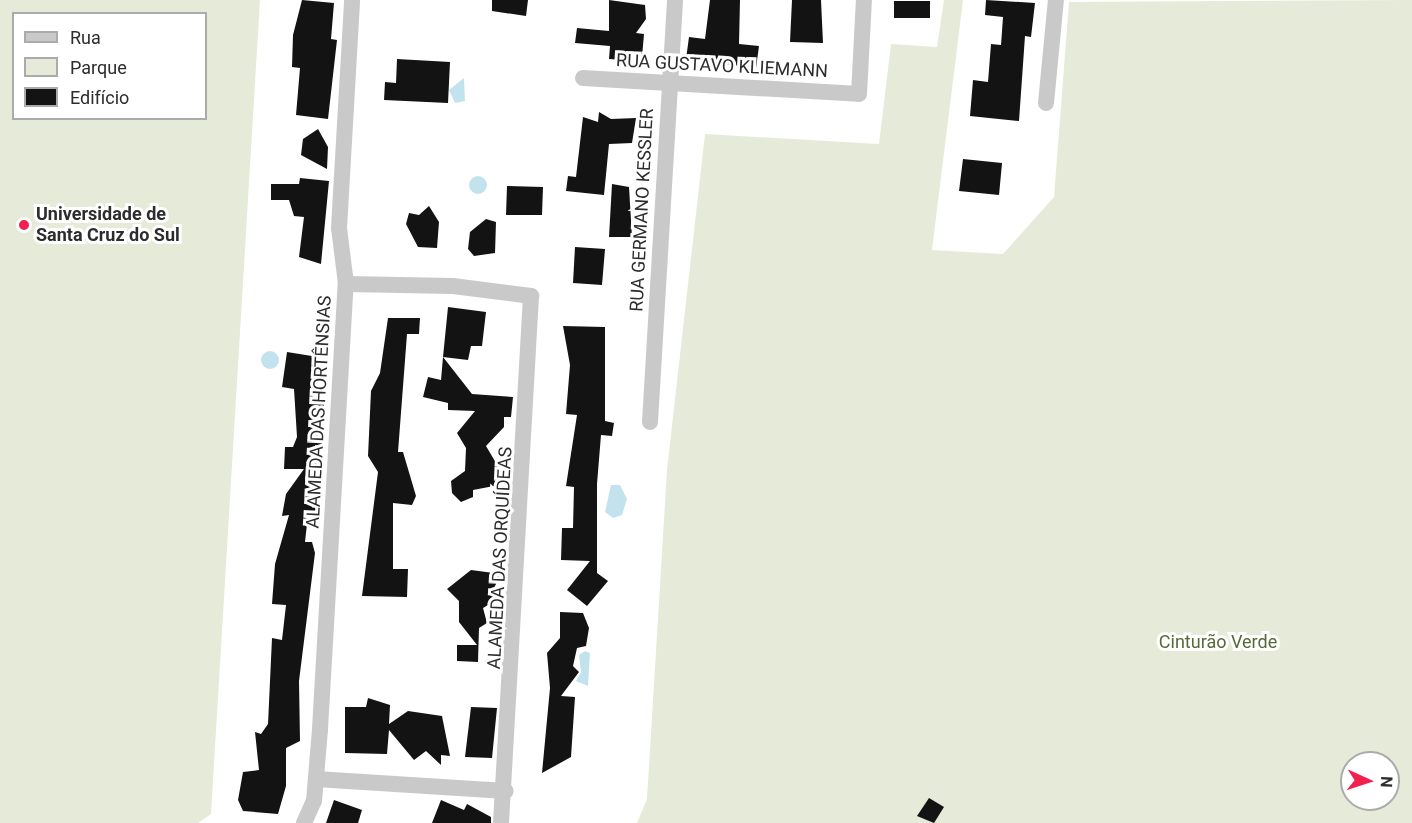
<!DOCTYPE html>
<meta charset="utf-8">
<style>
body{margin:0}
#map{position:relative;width:1412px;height:823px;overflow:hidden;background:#fff;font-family:Roboto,sans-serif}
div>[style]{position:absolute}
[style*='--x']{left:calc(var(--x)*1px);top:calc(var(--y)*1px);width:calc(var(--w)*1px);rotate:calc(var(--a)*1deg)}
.green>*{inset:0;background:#e5ebd8}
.water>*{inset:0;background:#c2e3ed}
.round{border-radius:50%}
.building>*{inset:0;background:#131313}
.street>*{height:16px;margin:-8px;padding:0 8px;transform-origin:8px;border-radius:8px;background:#c9c9c9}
.dots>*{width:16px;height:16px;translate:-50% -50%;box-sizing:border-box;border:3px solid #fff;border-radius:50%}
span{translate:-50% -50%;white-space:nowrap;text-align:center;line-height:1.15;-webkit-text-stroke:6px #fff;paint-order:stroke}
.street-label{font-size:18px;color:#2c2c2c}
.poi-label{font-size:18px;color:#2c2c2c;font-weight:700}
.left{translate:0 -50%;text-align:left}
.park-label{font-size:18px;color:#566a37}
.legend{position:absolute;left:12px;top:12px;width:195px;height:108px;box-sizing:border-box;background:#fff;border:2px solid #ababab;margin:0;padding:8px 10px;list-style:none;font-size:18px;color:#2c2c2c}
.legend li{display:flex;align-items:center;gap:12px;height:30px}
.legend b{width:30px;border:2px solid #ababab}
.north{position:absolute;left:1340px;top:751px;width:60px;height:60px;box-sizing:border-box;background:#fff;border:2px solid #ababab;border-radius:50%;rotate:93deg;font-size:16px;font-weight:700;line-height:24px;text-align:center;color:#2c2c2c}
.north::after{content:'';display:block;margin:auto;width:21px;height:27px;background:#f1204e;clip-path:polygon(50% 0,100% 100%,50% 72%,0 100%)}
</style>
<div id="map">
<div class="green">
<div style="clip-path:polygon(evenodd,0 0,260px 0,211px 814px,198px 823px,0 823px,0 0,14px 14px,206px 14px,206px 118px,14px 118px,14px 14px)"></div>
<div style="clip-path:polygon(evenodd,944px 0,963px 0,932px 250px,1003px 254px,1054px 197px,1069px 2px,1412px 0,1412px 823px,637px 823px,647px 799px,667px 470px,705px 134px,879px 144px,891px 44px,937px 47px,944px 0,1352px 763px,1388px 763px,1388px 799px,1352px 799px,1352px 763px)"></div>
</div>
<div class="water">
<div style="clip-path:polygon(464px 78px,465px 101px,455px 103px,449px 90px)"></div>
<div class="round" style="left:469px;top:176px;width:18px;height:18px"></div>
<div class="round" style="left:261px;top:351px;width:18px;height:18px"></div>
<div style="clip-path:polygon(611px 485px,620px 485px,627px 499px,622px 515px,613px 518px,605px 512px)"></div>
<div style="clip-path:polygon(585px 651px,590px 653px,588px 686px,576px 681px,581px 672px,579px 655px)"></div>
</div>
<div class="building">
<div style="clip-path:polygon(302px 0,334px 3px,331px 39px,337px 40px,328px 119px,296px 115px,300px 68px,292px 67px,293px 35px)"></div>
<div style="clip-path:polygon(492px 0,528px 0,526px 16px,492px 11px)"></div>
<div style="clip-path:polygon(609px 0,645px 5px,646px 19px,636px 33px,644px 34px,641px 69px,623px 68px,623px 60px,609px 59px,610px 46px,575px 43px,577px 28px,609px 31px)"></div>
<div style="clip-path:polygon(710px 0,740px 0,739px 44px,759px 46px,756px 68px,686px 59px,689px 37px,705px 39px)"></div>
<div style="clip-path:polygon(792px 0,821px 0,823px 43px,790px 42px)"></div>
<div style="clip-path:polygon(986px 0,1035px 3px,1031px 37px,1025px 36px,1019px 121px,970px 116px,973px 80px,988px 82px,991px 44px,1001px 45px,1003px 17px,985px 15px)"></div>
<div style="clip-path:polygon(894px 1px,930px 1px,930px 18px,894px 18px)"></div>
<div style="clip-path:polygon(397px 59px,450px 62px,448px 103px,384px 100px,385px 82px,396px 83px)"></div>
<div style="clip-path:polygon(599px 112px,611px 119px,636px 118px,632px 143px,609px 144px,604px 195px,566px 191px,568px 176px,576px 177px,583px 117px,598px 122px)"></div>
<div style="clip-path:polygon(318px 129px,328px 147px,327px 169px,301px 155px,303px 139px)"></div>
<div style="clip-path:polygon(963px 159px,1002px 163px,999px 195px,959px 191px)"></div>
<div style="clip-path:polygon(300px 178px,329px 181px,321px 264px,299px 257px,304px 217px,294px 216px,289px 200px,271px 200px,271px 184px,299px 184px)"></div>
<div style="clip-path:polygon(612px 184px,629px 187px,632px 237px,609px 237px)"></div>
<div style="clip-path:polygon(507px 186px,543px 187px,542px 215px,506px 215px)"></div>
<div style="clip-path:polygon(429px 206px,439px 222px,437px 248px,418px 247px,406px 224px,409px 213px,419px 215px)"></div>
<div style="clip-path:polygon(486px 219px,496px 222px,495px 253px,474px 256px,468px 249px,470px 232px)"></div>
<div style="clip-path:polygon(575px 247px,605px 249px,602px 285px,573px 283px)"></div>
<div style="clip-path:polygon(448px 307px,486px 312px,482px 346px,471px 346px,468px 360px,443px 357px)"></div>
<div style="clip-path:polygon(388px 318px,420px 318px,419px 334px,407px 334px,398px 452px,403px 452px,416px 496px,412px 505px,393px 503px,393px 569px,408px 569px,407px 597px,362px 596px,378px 472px,368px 456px,371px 391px,380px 373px)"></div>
<div style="clip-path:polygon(563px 326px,605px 327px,605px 421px,614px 423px,612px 436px,601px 435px,597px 484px,597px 573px,608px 581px,587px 606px,567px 590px,590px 561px,561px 560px,562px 528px,573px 528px,574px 487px,566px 486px,577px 415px,566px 414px,570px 365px)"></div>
<div style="clip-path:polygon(287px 352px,318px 357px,312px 401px,324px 404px,318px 514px,308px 515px,305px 542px,312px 542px,315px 553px,299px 681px,300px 741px,286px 748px,286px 786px,278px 814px,243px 811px,238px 800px,243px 772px,259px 770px,255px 732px,261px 734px,268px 724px,272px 638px,282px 640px,286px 605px,272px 604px,275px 564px,289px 515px,282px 516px,286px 494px,304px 469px,284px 469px,285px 447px,293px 447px,297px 437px,294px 389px,282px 387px)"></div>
<div style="clip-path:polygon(443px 357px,472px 394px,513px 397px,511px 417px,504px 417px,504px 427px,486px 446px,499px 468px,494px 486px,473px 490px,473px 497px,461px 502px,452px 493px,451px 481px,465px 471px,466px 448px,457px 433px,475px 411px,448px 410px,448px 403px,423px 397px,428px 377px,441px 380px)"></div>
<div style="clip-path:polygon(471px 570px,501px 574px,494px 588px,498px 599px,483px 608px,487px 623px,479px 628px,478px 662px,457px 661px,457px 645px,477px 645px,459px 622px,459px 601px,447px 589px)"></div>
<div style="clip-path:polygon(560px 612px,583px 613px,589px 628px,586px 646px,577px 648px,573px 666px,579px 672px,561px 696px,575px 697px,571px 757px,542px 773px,550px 688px,547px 653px,560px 638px)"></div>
<div style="clip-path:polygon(368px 698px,390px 705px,389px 724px,408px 711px,442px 716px,450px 756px,441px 755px,441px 765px,426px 751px,414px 760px,389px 730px,387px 754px,345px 753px,345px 707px,366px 707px)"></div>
<div style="clip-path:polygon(471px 707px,497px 708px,492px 758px,465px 757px)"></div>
<div style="clip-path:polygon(929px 798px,944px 807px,934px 823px,917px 816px)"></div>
<div style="clip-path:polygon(334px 800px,362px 810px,358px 823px,326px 823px)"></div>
<div style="clip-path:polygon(441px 800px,464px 810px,467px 804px,491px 817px,491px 823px,432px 823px)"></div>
</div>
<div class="street">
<div style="--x:583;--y:78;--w:276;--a:3.3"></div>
<div style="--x:859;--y:94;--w:94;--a:-87"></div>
<div style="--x:1046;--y:103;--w:103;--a:-84.5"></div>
<div style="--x:346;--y:284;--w:107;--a:1.1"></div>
<div style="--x:453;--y:286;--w:79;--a:7.3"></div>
<div style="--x:531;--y:296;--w:528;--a:93.26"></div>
<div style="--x:650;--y:422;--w:423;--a:-86.6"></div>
<div style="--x:316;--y:779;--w:190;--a:3.6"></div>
<div style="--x:304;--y:823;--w:24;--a:-66"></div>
<div style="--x:314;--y:801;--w:72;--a:-85.2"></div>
<div style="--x:320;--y:729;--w:446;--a:-86.7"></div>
<div style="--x:346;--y:284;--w:56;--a:-97.1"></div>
<div style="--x:339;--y:228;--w:228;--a:-86.7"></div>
</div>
<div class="dots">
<div style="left:24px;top:225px;background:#f1204e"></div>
</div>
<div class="street-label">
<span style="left:722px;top:66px;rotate:3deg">RUA GUSTAVO KLIEMANN</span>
<span style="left:642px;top:210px;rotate:-87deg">RUA GERMANO KESSLER</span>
<span style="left:319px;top:412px;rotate:-87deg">ALAMEDA DAS HORTÊNSIAS</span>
<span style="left:500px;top:558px;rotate:-87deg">ALAMEDA DAS ORQUÍDEAS</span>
</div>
<div class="poi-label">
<span class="left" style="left:36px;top:225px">Universidade de<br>Santa Cruz do Sul</span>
</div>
<div class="park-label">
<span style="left:1218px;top:642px">Cinturão Verde</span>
</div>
<ul class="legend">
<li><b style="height:8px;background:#c9c9c9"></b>Rua</li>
<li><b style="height:16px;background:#e5ebd8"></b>Parque</li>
<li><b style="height:16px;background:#131313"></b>Edifício</li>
</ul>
<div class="north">N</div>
</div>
